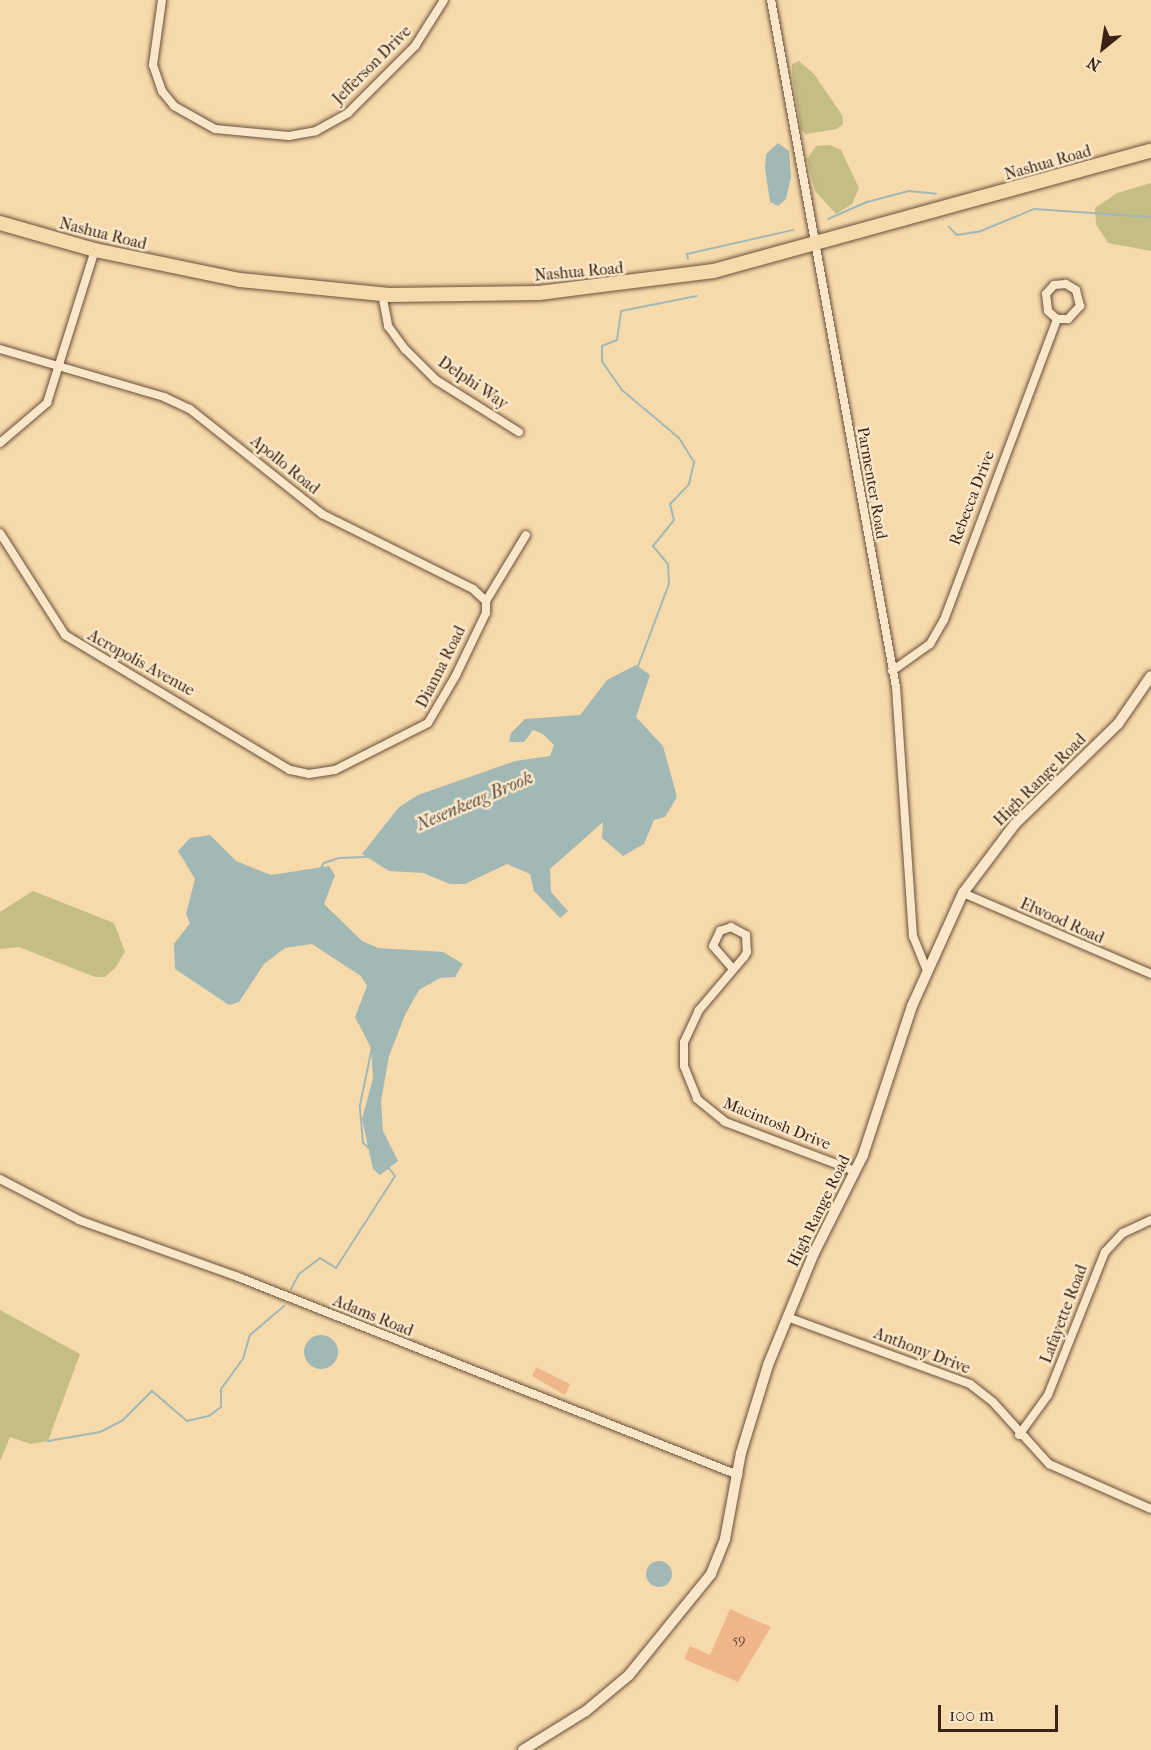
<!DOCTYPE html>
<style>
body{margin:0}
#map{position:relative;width:1151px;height:1750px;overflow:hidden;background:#f7daac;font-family:"IM FELL French Canon",serif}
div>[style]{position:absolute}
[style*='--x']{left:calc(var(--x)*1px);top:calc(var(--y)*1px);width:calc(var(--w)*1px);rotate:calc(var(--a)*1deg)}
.green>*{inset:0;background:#c4bd84}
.water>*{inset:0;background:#a1b8b4}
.round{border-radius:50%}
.stream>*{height:2px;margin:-1px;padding:0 1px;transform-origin:1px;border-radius:1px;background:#a1b8b4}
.building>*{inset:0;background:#eeb68a}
.roads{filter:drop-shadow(0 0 2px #69503b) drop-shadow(0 0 2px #69503b)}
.minor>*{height:8px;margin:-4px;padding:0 4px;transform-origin:4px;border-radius:4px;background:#fae7c9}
.tertiary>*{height:10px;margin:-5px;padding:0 5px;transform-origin:5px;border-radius:5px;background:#fae7c9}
.primary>*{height:14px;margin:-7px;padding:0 7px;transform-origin:7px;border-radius:7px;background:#f7daac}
span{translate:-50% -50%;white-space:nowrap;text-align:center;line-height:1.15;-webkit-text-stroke:5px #fae7c9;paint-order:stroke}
.number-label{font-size:14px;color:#674732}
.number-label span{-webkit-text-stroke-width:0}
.street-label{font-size:16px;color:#3a2215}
.water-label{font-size:18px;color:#594f45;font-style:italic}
.north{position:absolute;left:1073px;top:18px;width:60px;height:60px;-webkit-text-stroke:4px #fae7c9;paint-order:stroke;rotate:210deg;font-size:16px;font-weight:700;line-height:24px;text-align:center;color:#3a2215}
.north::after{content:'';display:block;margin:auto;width:21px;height:27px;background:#3a2215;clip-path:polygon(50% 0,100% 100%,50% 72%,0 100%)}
.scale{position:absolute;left:938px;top:1705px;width:120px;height:27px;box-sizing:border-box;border:3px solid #3a2215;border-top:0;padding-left:8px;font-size:18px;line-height:21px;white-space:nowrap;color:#3a2215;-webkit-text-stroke:4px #fae7c9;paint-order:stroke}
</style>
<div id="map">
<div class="green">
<div style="clip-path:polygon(799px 61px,814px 74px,842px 115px,843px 124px,837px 129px,806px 134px,801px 130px,792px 73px,792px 64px)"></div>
<div style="clip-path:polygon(830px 145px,841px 150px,859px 188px,852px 204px,836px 214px,815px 191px,807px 159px,816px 146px)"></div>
<div style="clip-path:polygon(1151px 183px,1151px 251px,1108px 243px,1096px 224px,1095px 208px,1117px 193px)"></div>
<div style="clip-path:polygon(33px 891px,114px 923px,125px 952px,115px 968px,105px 977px,95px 977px,19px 947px,0 949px,0 912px)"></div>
<div style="clip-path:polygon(0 1310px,80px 1354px,48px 1441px,31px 1444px,10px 1437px,0 1461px)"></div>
</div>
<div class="water">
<div style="clip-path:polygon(778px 143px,789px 151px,791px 177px,786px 199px,778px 206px,770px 202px,765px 168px,766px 154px)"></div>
<div style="clip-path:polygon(636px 665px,650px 675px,636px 717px,663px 746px,677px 797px,665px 817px,654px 820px,644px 844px,623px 856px,602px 838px,603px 822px,550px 869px,551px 892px,568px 911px,560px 918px,534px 891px,530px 874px,507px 864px,465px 884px,450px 884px,423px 873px,389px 871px,362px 854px,399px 807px,418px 795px,515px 761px,550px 756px,554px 745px,543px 734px,533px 730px,524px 742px,509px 742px,511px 733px,525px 719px,580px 715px,607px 680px)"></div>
<div style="clip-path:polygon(210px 835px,236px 861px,271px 875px,329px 866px,335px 875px,324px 904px,362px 941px,378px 948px,443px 952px,463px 964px,455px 977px,440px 978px,419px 990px,405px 1015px,389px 1056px,381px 1101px,383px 1131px,398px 1161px,380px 1175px,373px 1169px,362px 1119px,373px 1078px,371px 1048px,355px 1017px,367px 986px,361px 976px,312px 944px,285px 948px,264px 964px,239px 1002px,229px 1005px,175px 969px,174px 944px,190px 923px,186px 914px,195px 879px,178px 851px,190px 838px)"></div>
<div class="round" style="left:304px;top:1335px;width:34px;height:34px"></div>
<div class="round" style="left:646px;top:1561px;width:26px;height:26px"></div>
</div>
<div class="stream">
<div style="--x:828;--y:219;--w:43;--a:-23.6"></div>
<div style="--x:867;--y:202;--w:43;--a:-14.7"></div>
<div style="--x:909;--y:191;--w:27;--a:6"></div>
<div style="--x:949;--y:227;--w:11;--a:45"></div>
<div style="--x:957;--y:235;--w:24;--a:-9"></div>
<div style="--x:981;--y:231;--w:57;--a:-22.5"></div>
<div style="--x:1034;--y:209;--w:117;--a:3.9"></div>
<div style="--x:688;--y:259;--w:5;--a:-101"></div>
<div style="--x:687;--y:254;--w:109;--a:-12.8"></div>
<div style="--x:637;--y:669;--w:91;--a:-69.4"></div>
<div style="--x:669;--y:584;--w:20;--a:-93"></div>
<div style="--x:668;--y:564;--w:23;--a:-130"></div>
<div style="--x:653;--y:546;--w:33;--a:-51"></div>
<div style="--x:674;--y:520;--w:16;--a:-104"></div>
<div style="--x:670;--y:504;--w:28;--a:-46"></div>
<div style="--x:689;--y:484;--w:23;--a:-77"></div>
<div style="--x:694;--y:462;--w:28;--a:-122"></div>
<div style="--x:679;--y:438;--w:75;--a:-139.9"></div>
<div style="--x:622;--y:390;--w:35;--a:-125"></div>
<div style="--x:602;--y:361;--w:15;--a:-90"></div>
<div style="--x:602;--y:346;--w:16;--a:-22"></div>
<div style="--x:617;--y:340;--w:29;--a:-82"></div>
<div style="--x:621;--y:311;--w:77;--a:-11.2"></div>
<div style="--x:320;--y:869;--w:7;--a:-56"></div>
<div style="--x:324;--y:863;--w:16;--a:-18"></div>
<div style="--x:339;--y:858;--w:28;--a:-2"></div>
<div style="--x:369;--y:1148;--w:8;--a:-140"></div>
<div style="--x:363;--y:1143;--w:38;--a:-95"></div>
<div style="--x:360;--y:1105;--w:59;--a:-78.3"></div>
<div style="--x:291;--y:1289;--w:17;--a:-62"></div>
<div style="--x:299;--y:1274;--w:26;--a:-37"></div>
<div style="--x:320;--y:1258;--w:19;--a:32"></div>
<div style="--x:336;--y:1268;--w:109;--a:-57.3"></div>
<div style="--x:395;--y:1176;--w:11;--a:-128"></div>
<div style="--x:48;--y:1441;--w:53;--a:-9.8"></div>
<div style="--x:100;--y:1432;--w:25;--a:-27"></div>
<div style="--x:122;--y:1421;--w:42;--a:-45"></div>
<div style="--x:152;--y:1391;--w:46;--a:40.6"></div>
<div style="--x:187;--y:1421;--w:23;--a:-13"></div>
<div style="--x:209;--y:1416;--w:15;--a:-37"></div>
<div style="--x:221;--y:1407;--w:18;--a:-90"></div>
<div style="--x:221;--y:1389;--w:37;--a:-54"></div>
<div style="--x:243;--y:1359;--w:25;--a:-74"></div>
<div style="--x:250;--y:1335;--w:45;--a:-40.5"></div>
</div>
<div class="building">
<div style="clip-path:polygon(536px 1367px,570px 1384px,565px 1395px,532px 1376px)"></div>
<div style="clip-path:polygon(730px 1609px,771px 1627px,738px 1682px,684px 1659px,690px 1646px,710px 1655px)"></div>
</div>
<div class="roads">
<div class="minor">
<div style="--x:162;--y:0;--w:66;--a:97.9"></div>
<div style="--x:153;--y:65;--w:28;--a:71"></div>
<div style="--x:162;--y:91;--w:19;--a:51"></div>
<div style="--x:174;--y:106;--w:47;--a:29.3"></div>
<div style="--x:215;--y:129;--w:74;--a:5.4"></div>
<div style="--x:289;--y:136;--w:27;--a:-10"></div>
<div style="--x:316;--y:131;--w:37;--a:-29"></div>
<div style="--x:348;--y:113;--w:95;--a:-45"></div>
<div style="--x:415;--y:46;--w:54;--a:-57.8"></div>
<div style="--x:771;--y:0;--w:698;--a:79.69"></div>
<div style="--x:896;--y:687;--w:250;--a:86.1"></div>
<div style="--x:913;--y:936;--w:37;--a:68"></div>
<div style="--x:382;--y:294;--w:33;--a:79"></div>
<div style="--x:388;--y:326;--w:29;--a:54"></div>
<div style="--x:405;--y:349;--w:44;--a:45"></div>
<div style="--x:436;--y:380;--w:98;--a:32.1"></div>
<div style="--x:0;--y:349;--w:171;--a:16.3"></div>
<div style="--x:164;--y:397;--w:29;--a:25"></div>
<div style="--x:190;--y:409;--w:169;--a:38.5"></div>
<div style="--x:322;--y:514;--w:169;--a:26.4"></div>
<div style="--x:473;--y:589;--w:18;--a:43"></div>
<div style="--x:0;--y:443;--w:62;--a:-40.4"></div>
<div style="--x:47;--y:403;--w:160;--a:-72.6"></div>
<div style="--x:0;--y:533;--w:121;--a:57.5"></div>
<div style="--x:65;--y:635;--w:262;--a:31"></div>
<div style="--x:290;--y:770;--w:19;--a:12"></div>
<div style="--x:309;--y:774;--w:26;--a:-9"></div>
<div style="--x:335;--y:770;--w:104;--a:-26.8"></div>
<div style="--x:428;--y:723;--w:56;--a:-59.7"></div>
<div style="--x:456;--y:675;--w:69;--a:-64.2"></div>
<div style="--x:486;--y:613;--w:12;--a:-90"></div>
<div style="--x:486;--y:601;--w:77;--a:-58.8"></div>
<div style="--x:892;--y:671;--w:47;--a:-35.4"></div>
<div style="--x:930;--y:644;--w:28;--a:-60"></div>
<div style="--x:944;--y:620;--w:322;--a:-69.4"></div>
<div style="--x:1057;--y:319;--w:11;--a:0"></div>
<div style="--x:1068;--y:319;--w:18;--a:-47"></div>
<div style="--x:1080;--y:306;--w:16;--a:-104"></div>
<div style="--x:1076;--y:290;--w:12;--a:-149"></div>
<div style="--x:1066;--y:284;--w:12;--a:175"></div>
<div style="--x:1054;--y:285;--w:12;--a:132"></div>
<div style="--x:1046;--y:294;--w:17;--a:83"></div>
<div style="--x:1048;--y:311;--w:12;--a:42"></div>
<div style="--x:963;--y:893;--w:205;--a:23.3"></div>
<div style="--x:733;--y:969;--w:30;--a:-131"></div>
<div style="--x:713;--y:946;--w:17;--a:-65"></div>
<div style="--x:720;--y:931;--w:12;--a:-20"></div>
<div style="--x:731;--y:927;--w:17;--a:28"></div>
<div style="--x:746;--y:935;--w:17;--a:87"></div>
<div style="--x:747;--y:952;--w:6;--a:121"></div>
<div style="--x:744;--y:957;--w:70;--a:130.3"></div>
<div style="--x:699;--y:1010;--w:35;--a:115"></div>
<div style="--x:684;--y:1042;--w:24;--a:90"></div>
<div style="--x:684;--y:1066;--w:35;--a:68"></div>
<div style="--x:697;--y:1099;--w:36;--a:39"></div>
<div style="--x:725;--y:1122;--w:139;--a:20.7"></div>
<div style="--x:0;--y:1179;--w:89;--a:27.4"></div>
<div style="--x:79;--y:1220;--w:169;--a:19.7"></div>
<div style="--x:238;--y:1277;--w:538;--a:21.6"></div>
<div style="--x:787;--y:1317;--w:195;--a:20.1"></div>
<div style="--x:970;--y:1384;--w:29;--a:38"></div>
<div style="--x:993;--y:1402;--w:84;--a:47.9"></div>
<div style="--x:1049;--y:1464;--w:111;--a:23.8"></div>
<div style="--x:1019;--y:1435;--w:49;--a:-54.1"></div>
<div style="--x:1048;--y:1395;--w:154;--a:-68.3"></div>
<div style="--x:1105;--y:1252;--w:26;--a:-47"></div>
<div style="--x:1123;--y:1233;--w:31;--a:-25"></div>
</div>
<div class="tertiary">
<div style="--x:523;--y:1750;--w:74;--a:-31.8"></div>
<div style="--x:586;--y:1711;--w:56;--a:-39.9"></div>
<div style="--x:629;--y:1675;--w:130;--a:-50.9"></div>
<div style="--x:711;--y:1574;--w:38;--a:-68"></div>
<div style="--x:725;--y:1539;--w:87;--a:-79.5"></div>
<div style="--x:741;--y:1453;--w:92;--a:-72.9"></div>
<div style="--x:768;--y:1365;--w:121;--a:-67.7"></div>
<div style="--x:814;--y:1253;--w:110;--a:-63.4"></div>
<div style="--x:863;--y:1155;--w:157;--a:-71.8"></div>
<div style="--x:912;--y:1006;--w:124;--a:-65.7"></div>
<div style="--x:963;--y:893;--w:86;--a:-53"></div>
<div style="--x:1015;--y:824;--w:144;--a:-44.2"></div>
<div style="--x:1118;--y:724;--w:58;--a:-55.5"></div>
</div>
<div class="primary">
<div style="--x:0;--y:223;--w:99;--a:15.9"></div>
<div style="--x:95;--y:250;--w:148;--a:11.7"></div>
<div style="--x:240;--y:280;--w:150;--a:5.7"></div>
<div style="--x:389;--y:295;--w:150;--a:-0.8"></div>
<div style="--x:539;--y:293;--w:176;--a:-7.2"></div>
<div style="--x:714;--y:271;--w:453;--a:-15.4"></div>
</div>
</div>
<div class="number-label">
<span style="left:739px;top:1640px">59</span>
</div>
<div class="street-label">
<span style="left:372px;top:65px;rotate:-45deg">Jefferson Drive</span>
<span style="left:1048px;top:163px;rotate:-16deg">Nashua Road</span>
<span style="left:103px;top:234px;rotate:14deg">Nashua Road</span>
<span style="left:579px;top:272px;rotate:-5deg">Nashua Road</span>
<span style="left:473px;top:383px;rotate:34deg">Delphi Way</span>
<span style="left:285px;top:465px;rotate:39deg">Apollo Road</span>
<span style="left:872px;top:483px;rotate:80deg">Parmenter Road</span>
<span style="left:972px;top:498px;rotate:-69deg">Rebecca Drive</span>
<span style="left:141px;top:663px;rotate:29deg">Acropolis Avenue</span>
<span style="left:441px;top:667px;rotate:-63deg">Dianna Road</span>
<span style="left:1040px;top:780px;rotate:-45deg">High Range Road</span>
<span style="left:1062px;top:921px;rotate:24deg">Elwood Road</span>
<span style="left:777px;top:1124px;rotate:22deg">Macintosh Drive</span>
<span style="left:819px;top:1211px;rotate:-64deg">High Range Road</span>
<span style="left:1064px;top:1314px;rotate:-69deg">Lafayette Road</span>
<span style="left:373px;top:1316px;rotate:22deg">Adams Road</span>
<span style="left:922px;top:1351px;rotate:21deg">Anthony Drive</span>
</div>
<div class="water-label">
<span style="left:475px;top:802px;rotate:-23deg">Nesenkeag Brook</span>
</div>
<div class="north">N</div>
<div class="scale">100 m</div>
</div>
